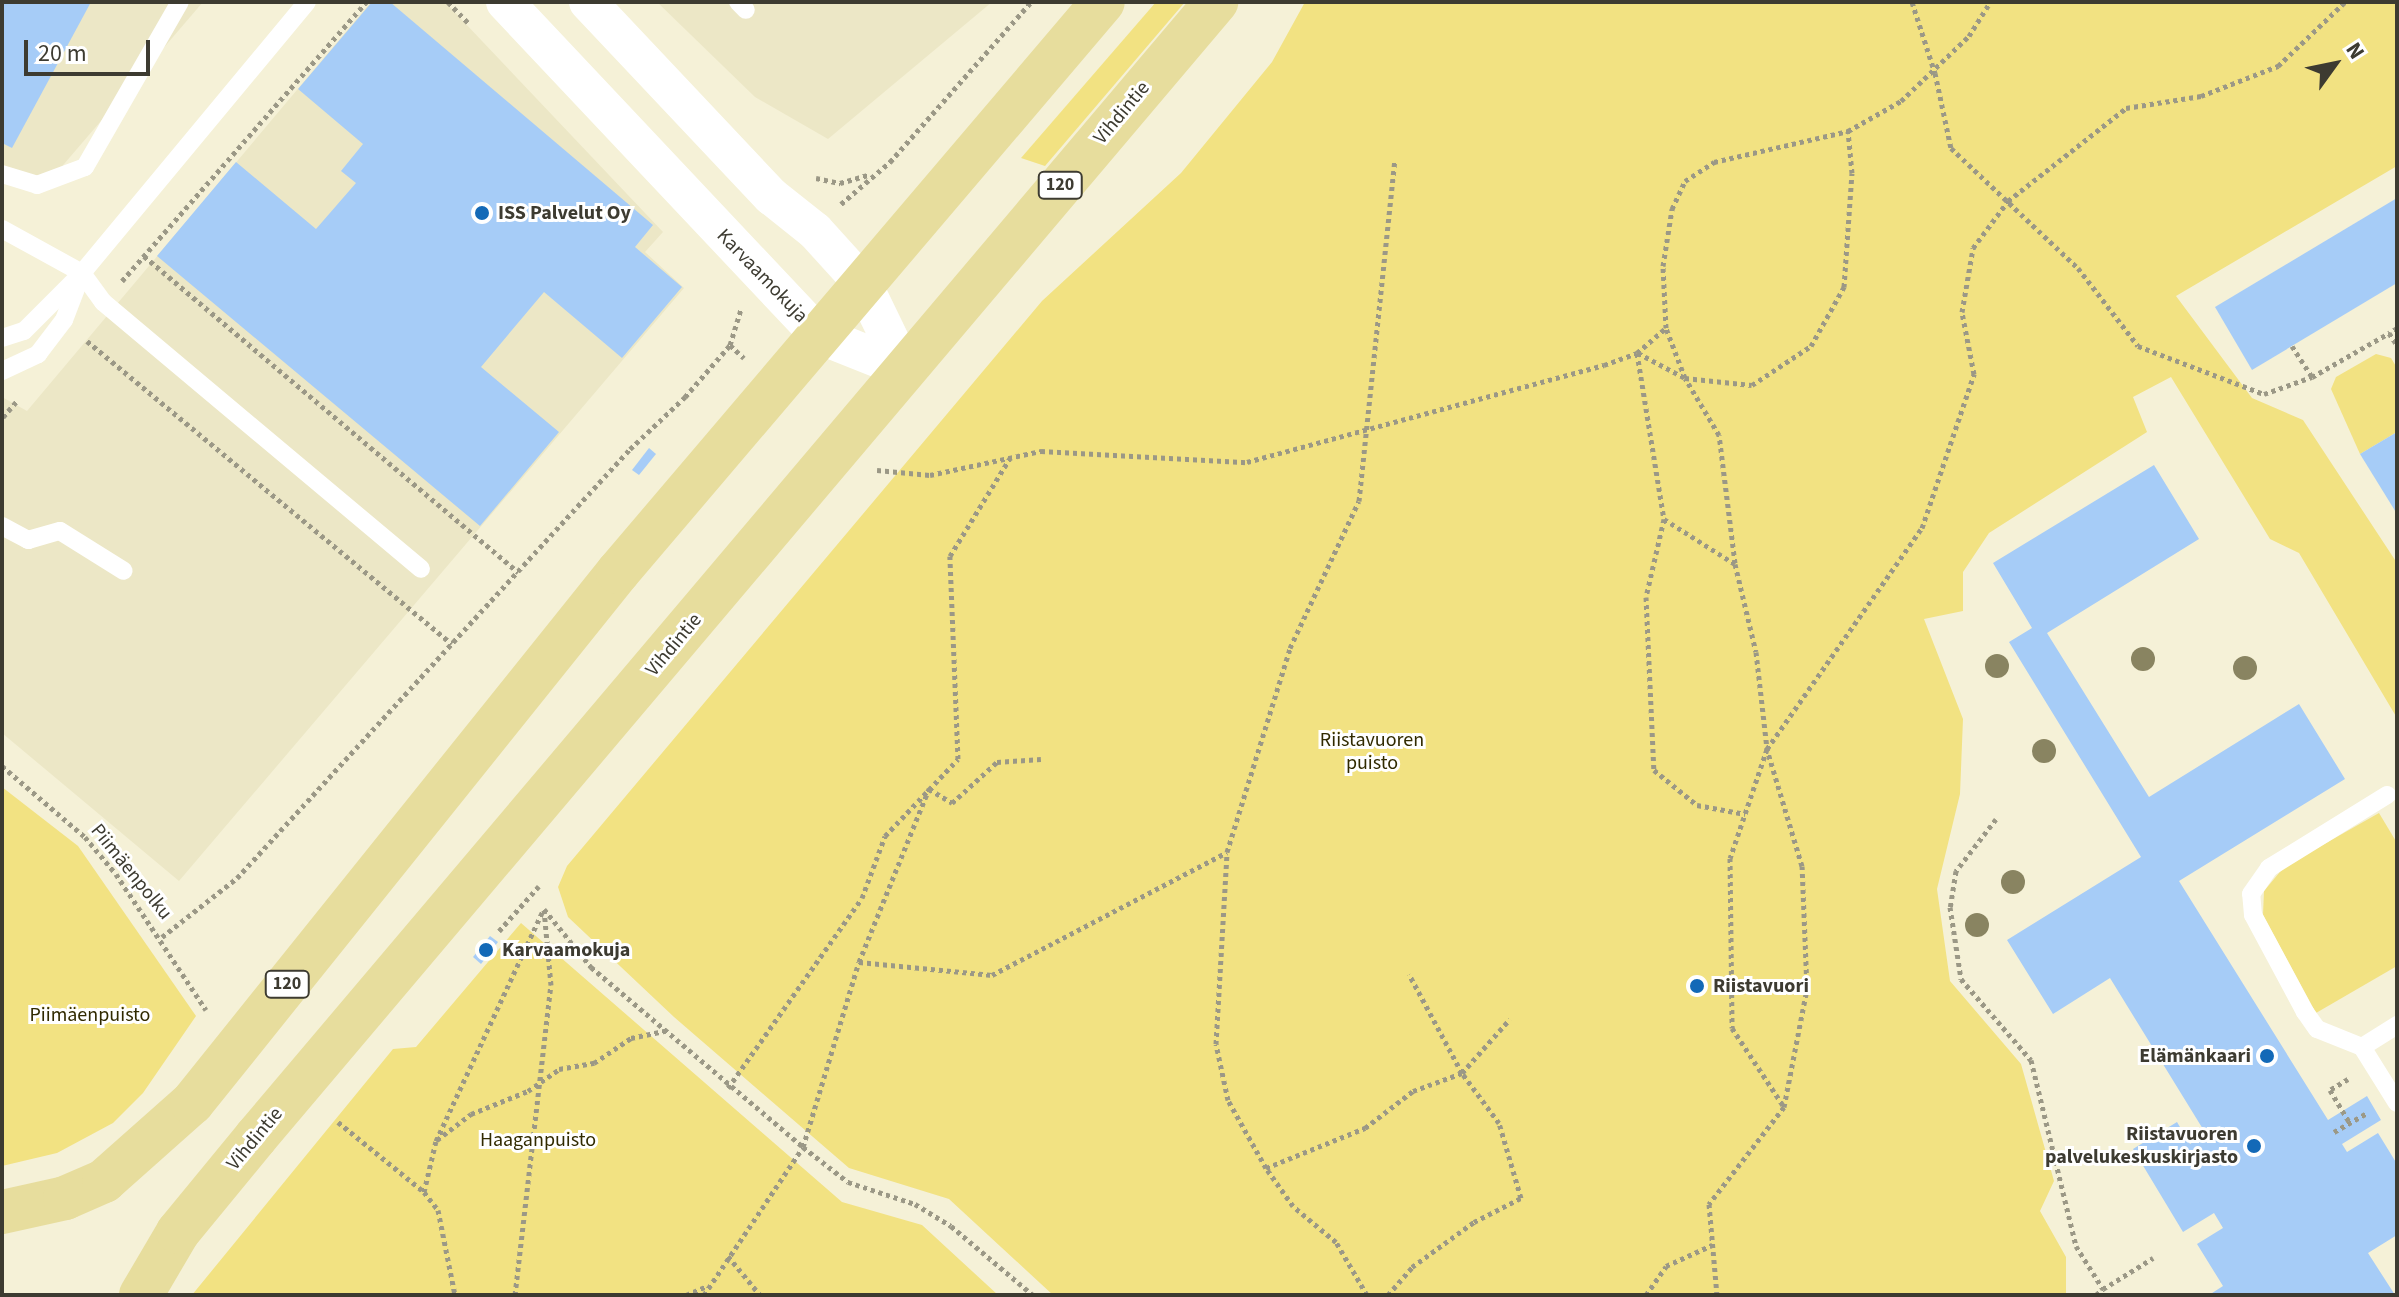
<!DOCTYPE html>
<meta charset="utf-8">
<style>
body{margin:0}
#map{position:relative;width:2399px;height:1297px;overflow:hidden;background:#f5f1d7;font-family:"Source Sans 3",sans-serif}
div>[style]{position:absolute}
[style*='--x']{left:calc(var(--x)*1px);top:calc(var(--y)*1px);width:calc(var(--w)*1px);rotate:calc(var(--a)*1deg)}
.built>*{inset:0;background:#ece7c6}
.green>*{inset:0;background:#f2e282}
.building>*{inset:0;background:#a6ccf7}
.path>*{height:5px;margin-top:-2.5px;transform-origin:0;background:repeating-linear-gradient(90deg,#9b9886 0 4px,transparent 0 8px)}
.lane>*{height:18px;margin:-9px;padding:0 9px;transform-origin:9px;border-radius:9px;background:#fff}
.street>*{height:38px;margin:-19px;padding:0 19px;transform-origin:19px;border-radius:19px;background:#fff}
.primary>*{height:44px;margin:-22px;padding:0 22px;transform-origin:22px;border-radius:22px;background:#e7dd9d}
.trees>*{width:24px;height:24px;margin:-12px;border-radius:50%;background:#898461}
.dots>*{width:22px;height:22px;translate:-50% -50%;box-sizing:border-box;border:4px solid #fff;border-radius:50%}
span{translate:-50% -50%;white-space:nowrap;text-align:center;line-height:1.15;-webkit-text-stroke:6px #fff;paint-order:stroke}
.shield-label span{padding:2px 6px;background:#fff;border:2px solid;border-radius:6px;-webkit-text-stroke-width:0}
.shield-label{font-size:18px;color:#3d3b31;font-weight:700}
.street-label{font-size:20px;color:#3d3b31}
.poi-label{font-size:20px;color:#3d3b31;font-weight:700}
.left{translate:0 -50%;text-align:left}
.right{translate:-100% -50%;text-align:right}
.park-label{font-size:20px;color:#312a00}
.frame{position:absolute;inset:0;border:4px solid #3d3b31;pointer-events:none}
.north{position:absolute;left:2295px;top:24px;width:80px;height:80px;-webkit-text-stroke:6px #fff;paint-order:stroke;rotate:57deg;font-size:22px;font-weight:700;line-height:32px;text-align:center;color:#3d3b31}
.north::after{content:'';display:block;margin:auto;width:28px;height:36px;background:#3d3b31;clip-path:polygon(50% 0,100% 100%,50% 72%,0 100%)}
.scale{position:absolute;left:24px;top:40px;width:126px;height:36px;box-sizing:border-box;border:4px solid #3d3b31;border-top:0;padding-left:10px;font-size:24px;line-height:28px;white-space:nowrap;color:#3d3b31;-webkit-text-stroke:6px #fff;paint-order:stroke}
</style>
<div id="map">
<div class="built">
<div style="clip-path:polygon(2px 2px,203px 2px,40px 192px,2px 171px)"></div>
<div style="clip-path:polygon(371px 2px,445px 2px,663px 232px,645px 252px,684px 288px,179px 881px,2px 733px,2px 397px,27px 411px)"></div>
<div style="clip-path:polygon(657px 2px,992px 2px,828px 139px,755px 97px)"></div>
</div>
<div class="green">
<div style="clip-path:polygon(1156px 2px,1185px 2px,1045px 166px,1021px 158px)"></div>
<div style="clip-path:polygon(1305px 2px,2397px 2px,2397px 166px,2176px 296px,2252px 398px,2303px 420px,2397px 563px,2397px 718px,2299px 553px,2270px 539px,2171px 377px,2133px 397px,2147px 432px,1989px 533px,1963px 572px,1963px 611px,1924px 619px,1963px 719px,1960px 794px,1937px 889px,1950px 981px,2021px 1064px,2054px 1181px,2040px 1211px,2066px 1257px,2066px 1295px,1053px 1295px,949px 1199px,849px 1168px,674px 1017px,568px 917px,558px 887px,567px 866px,1042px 301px,1181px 173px,1272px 62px)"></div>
<div style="clip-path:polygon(2376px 354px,2391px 358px,2397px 368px,2397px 432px,2360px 454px,2331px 389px,2336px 377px)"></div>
<div style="clip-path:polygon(2px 787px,78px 846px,196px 1016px,143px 1093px,113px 1123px,57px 1153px,2px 1166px)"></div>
<div style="clip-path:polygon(2379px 813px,2397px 843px,2397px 966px,2316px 1013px,2263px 915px,2264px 891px,2284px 867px)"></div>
<div style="clip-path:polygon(521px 923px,842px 1202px,922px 1225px,998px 1295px,192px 1295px,393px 1049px,416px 1047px)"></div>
</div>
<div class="building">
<div style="clip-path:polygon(2px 2px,91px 2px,12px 148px,2px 143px)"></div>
<div style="clip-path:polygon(372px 2px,390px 2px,653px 225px,635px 247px,682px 287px,622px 358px,544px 292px,481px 367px,559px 432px,480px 526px,157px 256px,236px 162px,316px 229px,356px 183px,341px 171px,363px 144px,298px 89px)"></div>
<div style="clip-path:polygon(2397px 198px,2397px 283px,2252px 370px,2215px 307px)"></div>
<div style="clip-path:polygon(2397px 432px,2397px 514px,2360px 454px)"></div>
<div style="clip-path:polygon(649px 448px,656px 454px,639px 475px,632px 470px)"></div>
<div style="clip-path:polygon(2154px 465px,2199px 539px,2047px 633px,2149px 797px,2299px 704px,2345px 779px,2179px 881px,2328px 1120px,2367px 1096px,2381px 1120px,2342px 1144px,2347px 1152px,2378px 1133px,2397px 1164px,2397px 1235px,2368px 1253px,2395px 1295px,2209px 1295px,2223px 1286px,2197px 1244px,2223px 1228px,2214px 1213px,2183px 1232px,2133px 1149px,2177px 1122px,2190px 1144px,2206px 1134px,2110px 978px,2053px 1014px,2007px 940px,2141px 857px,2009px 642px,2032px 628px,1993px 563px)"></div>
<div style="clip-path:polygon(490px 936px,498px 942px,481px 964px,473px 957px)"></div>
</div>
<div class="path">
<div style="--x:448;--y:2;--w:30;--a:46"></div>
<div style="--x:1912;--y:2;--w:75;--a:72.1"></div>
<div style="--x:1935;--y:73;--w:77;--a:78"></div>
<div style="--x:1951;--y:148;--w:175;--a:43.4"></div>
<div style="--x:2078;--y:268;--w:98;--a:52.4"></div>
<div style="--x:2138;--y:346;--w:135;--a:20.9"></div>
<div style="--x:2264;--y:394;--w:51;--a:-19.5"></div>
<div style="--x:816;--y:178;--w:25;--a:12"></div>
<div style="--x:840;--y:183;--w:29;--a:-16"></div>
<div style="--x:841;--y:204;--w:65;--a:-40.6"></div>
<div style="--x:890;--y:162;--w:213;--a:-48.6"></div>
<div style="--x:144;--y:256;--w:490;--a:40.2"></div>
<div style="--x:122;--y:281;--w:371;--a:-48.8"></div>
<div style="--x:2397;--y:328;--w:9;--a:148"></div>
<div style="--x:2389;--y:333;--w:14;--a:56"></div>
<div style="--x:87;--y:341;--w:474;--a:39.7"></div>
<div style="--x:730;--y:345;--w:19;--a:43"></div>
<div style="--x:2292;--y:346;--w:37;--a:57"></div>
<div style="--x:2312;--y:377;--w:89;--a:-29.7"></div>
<div style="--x:1637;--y:353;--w:168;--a:80.8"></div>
<div style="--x:1664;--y:519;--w:84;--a:32.4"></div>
<div style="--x:1735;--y:564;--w:90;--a:76.6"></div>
<div style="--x:1756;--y:652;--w:98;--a:83.5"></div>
<div style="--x:1767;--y:749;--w:115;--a:108.7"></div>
<div style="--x:1730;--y:858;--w:170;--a:89.3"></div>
<div style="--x:1732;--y:1028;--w:95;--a:56.6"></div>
<div style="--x:1784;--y:1107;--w:123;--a:127.7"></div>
<div style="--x:1709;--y:1204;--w:91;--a:85"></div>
<div style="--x:1638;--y:353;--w:53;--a:28"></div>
<div style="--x:1685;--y:378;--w:67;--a:6"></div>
<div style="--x:1752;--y:385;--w:71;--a:-33.5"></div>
<div style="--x:1811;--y:346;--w:68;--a:-60.8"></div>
<div style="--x:1844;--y:287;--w:114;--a:-86"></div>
<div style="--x:1852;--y:173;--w:42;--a:-95.4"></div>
<div style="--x:3;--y:417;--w:23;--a:-49"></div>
<div style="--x:877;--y:470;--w:53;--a:5.4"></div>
<div style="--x:930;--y:475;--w:114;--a:-12.2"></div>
<div style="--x:1041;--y:451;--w:206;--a:3.1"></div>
<div style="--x:1247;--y:462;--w:370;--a:-15.2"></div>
<div style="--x:1604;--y:365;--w:35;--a:-20"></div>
<div style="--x:1637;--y:353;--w:38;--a:-41"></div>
<div style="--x:1664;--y:519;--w:80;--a:103"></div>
<div style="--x:1646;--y:597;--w:173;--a:87.4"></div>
<div style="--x:1654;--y:770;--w:55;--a:39.1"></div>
<div style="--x:1697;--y:805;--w:49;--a:10.6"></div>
<div style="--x:1735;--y:563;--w:129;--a:-97.1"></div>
<div style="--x:1719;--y:435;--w:66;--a:-120.8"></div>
<div style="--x:1685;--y:378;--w:53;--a:-110.8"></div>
<div style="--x:1666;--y:328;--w:62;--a:-92.8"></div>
<div style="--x:1663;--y:266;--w:58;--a:-81"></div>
<div style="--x:1672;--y:209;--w:31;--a:-65"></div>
<div style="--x:1685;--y:181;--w:35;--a:-33"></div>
<div style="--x:1714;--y:162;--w:138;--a:-13"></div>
<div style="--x:1848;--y:131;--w:61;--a:-29.5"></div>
<div style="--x:1901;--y:101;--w:94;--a:-43.7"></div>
<div style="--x:1969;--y:36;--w:40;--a:-58"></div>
<div style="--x:2;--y:766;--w:109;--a:40.5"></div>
<div style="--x:85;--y:837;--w:48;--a:50"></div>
<div style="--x:116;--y:874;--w:163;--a:56.5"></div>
<div style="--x:1996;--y:819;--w:66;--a:127.6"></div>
<div style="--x:1956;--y:871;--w:36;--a:99"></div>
<div style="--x:1950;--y:907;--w:73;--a:81.3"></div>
<div style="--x:1961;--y:979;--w:107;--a:49.2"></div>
<div style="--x:2031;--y:1060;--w:191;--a:76.4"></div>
<div style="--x:2076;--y:1246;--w:51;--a:57.9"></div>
<div style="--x:2103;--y:1289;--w:59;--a:-31.8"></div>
<div style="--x:544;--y:909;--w:75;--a:51"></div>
<div style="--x:591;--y:967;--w:278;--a:40.3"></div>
<div style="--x:803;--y:1147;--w:57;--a:37.9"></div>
<div style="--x:848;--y:1182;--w:71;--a:18.2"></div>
<div style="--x:915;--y:1204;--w:42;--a:31.4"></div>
<div style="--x:951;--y:1226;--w:107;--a:40.1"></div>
<div style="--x:499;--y:931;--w:60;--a:-48.4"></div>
<div style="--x:162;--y:937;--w:95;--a:-38.2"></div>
<div style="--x:237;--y:878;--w:582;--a:-47.51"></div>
<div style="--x:630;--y:449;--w:76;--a:-43.4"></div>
<div style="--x:685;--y:397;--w:69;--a:-49.1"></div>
<div style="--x:730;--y:345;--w:37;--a:-73"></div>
<div style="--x:859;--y:962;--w:134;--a:5.6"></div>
<div style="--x:992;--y:975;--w:265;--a:-27.6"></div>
<div style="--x:2348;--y:1079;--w:21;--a:149"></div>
<div style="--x:2330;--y:1090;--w:39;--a:59"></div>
<div style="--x:728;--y:1088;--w:232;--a:-54.8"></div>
<div style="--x:862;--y:898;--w:66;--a:-69.6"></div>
<div style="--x:885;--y:836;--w:106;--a:-46.5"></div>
<div style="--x:958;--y:759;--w:203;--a:-92.3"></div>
<div style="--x:950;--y:556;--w:119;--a:-58.5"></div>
<div style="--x:1784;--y:1107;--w:120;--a:-79"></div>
<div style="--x:1807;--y:989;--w:123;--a:-92.3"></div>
<div style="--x:1802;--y:866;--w:122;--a:-106.7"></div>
<div style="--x:1767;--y:749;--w:270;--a:-55"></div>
<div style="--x:1922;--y:528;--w:163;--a:-71.3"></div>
<div style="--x:1974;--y:374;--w:63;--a:-101"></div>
<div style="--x:1962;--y:312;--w:65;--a:-80.2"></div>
<div style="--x:1973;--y:248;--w:59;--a:-53.3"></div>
<div style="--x:2008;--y:201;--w:150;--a:-38.2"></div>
<div style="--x:2126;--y:108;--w:76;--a:-9.1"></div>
<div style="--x:2201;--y:96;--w:83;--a:-21.3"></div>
<div style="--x:2278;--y:66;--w:93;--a:-43.7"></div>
<div style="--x:338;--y:1122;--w:111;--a:39.1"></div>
<div style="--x:424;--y:1192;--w:23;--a:52"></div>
<div style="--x:438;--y:1210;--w:87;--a:78.7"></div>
<div style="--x:2334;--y:1132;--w:39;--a:-30"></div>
<div style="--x:437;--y:1140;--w:43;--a:-37.4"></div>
<div style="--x:471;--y:1114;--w:61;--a:-22"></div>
<div style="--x:528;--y:1091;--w:38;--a:-35"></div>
<div style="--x:559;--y:1069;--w:36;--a:-10"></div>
<div style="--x:594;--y:1063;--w:45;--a:-34"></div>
<div style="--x:631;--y:1038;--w:35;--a:-12"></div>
<div style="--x:1266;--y:1168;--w:107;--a:-22"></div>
<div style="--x:1365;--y:1128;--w:61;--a:-37.6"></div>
<div style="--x:1413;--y:1091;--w:52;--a:-20.2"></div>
<div style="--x:1462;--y:1073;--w:72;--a:-48.4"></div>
<div style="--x:424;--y:1192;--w:52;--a:-76.8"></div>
<div style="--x:436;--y:1141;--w:255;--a:-65.1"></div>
<div style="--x:728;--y:1256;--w:50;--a:50.6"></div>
<div style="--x:515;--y:1295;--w:312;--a:-83.4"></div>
<div style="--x:551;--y:985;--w:75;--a:-95.3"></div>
<div style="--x:686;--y:1295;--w:23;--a:-23"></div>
<div style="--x:704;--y:1295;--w:178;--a:-56.2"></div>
<div style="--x:803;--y:1147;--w:193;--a:-73.2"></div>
<div style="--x:859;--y:962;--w:187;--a:-68"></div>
<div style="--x:929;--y:789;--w:27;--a:31"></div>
<div style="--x:952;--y:803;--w:61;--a:-42.3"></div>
<div style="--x:997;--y:762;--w:44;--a:-3.9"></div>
<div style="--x:1367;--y:1295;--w:61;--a:-120.3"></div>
<div style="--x:1336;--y:1242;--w:56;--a:-140.1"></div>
<div style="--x:1293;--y:1206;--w:47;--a:-125.4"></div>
<div style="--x:1266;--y:1168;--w:78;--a:-119.2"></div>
<div style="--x:1228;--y:1100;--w:57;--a:-102.1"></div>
<div style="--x:1216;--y:1044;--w:192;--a:-86.7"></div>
<div style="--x:1227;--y:852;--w:214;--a:-72.8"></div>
<div style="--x:1290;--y:648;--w:162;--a:-64.9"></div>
<div style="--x:1359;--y:501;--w:343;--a:-84"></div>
<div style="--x:1388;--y:1295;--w:37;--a:-49"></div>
<div style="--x:1412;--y:1267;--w:77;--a:-36"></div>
<div style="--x:1474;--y:1222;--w:53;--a:-27.1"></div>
<div style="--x:1521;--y:1198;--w:78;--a:-106.3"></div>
<div style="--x:1499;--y:1123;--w:62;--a:-126.5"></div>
<div style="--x:1462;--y:1073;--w:112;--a:-118.2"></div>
<div style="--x:1646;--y:1295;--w:35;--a:-55"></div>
<div style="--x:1666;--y:1266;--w:51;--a:-24.5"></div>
<div style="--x:2096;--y:1295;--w:9;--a:-41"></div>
</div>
<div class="lane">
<div style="--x:738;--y:2;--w:11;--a:45"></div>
<div style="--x:2;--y:174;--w:37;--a:17"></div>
<div style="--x:37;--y:185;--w:51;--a:-20.6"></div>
<div style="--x:85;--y:167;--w:190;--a:-60.1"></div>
<div style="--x:2;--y:229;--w:91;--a:28.8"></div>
<div style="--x:82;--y:273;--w:352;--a:-50.3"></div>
<div style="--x:82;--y:273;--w:36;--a:54"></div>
<div style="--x:103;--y:302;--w:415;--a:40"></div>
<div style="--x:2;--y:338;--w:23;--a:-18"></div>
<div style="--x:24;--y:331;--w:76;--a:-45"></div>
<div style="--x:2;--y:371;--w:40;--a:-25"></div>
<div style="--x:38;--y:354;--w:43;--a:-52.6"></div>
<div style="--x:64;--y:320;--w:50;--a:-69"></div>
<div style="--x:2;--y:526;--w:30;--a:28"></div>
<div style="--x:28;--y:540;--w:33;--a:-16"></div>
<div style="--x:60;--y:531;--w:75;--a:32"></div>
<div style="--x:2397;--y:1025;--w:41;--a:147.8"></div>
<div style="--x:2362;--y:1047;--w:66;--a:58"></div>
<div style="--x:2362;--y:1047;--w:48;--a:-158.2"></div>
<div style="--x:2317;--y:1029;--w:21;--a:-125"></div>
<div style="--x:2305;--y:1012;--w:110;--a:-118.2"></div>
<div style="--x:2253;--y:915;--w:21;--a:-95"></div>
<div style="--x:2251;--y:894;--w:32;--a:-55"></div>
<div style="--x:2269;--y:868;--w:139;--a:-31.7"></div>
</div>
<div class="street">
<div style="--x:505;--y:2;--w:458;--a:46.7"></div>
<div style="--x:819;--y:335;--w:92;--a:21.8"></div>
<div style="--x:588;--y:2;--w:267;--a:46.7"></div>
<div style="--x:771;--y:196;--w:56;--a:38.5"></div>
<div style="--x:815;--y:231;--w:72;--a:47.8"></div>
<div style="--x:863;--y:284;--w:94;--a:64.2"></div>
</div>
<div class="primary">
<div style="--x:2;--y:1212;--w:65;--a:-12.5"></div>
<div style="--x:65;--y:1198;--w:43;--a:-23.6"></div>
<div style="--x:104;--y:1181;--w:118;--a:-41.6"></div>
<div style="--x:192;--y:1103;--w:681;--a:-51.26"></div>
<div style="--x:618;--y:572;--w:748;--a:-49.61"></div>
<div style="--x:141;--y:1295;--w:73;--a:-59.6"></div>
<div style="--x:178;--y:1232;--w:123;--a:-50.6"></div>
<div style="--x:256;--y:1137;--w:1487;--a:-49.77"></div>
</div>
<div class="trees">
<div style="left:2143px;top:659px"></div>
<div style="left:1997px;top:666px"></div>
<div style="left:2245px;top:668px"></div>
<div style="left:2044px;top:751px"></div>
<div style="left:2013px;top:882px"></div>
<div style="left:1977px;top:925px"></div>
</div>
<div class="dots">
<div style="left:482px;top:213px;background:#1369b7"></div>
<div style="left:486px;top:950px;background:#1369b7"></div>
<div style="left:1697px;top:986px;background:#1369b7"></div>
<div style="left:2267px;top:1056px;background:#1369b7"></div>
<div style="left:2254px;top:1146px;background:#1369b7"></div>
</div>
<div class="shield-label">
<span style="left:1060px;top:185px">120</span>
<span style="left:287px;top:984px">120</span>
</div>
<div class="street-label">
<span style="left:1122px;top:113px;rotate:-50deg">Vihdintie</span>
<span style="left:762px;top:276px;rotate:46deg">Karvaamokuja</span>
<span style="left:674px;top:645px;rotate:-50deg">Vihdintie</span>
<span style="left:131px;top:872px;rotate:51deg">Piimäenpolku</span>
<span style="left:255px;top:1139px;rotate:-50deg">Vihdintie</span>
</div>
<div class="poi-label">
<span class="left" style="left:498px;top:213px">ISS Palvelut Oy</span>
<span class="left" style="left:502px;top:950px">Karvaamokuja</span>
<span class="left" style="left:1713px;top:986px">Riistavuori</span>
<span class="right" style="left:2251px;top:1056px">Elämänkaari</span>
<span class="right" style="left:2238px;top:1146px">Riistavuoren<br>palvelukeskuskirjasto</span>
</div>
<div class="park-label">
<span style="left:1372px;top:752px">Riistavuoren<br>puisto</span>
<span style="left:90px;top:1015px">Piimäenpuisto</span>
<span style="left:538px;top:1140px">Haaganpuisto</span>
</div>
<div class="frame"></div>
<div class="north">N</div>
<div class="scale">20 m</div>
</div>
